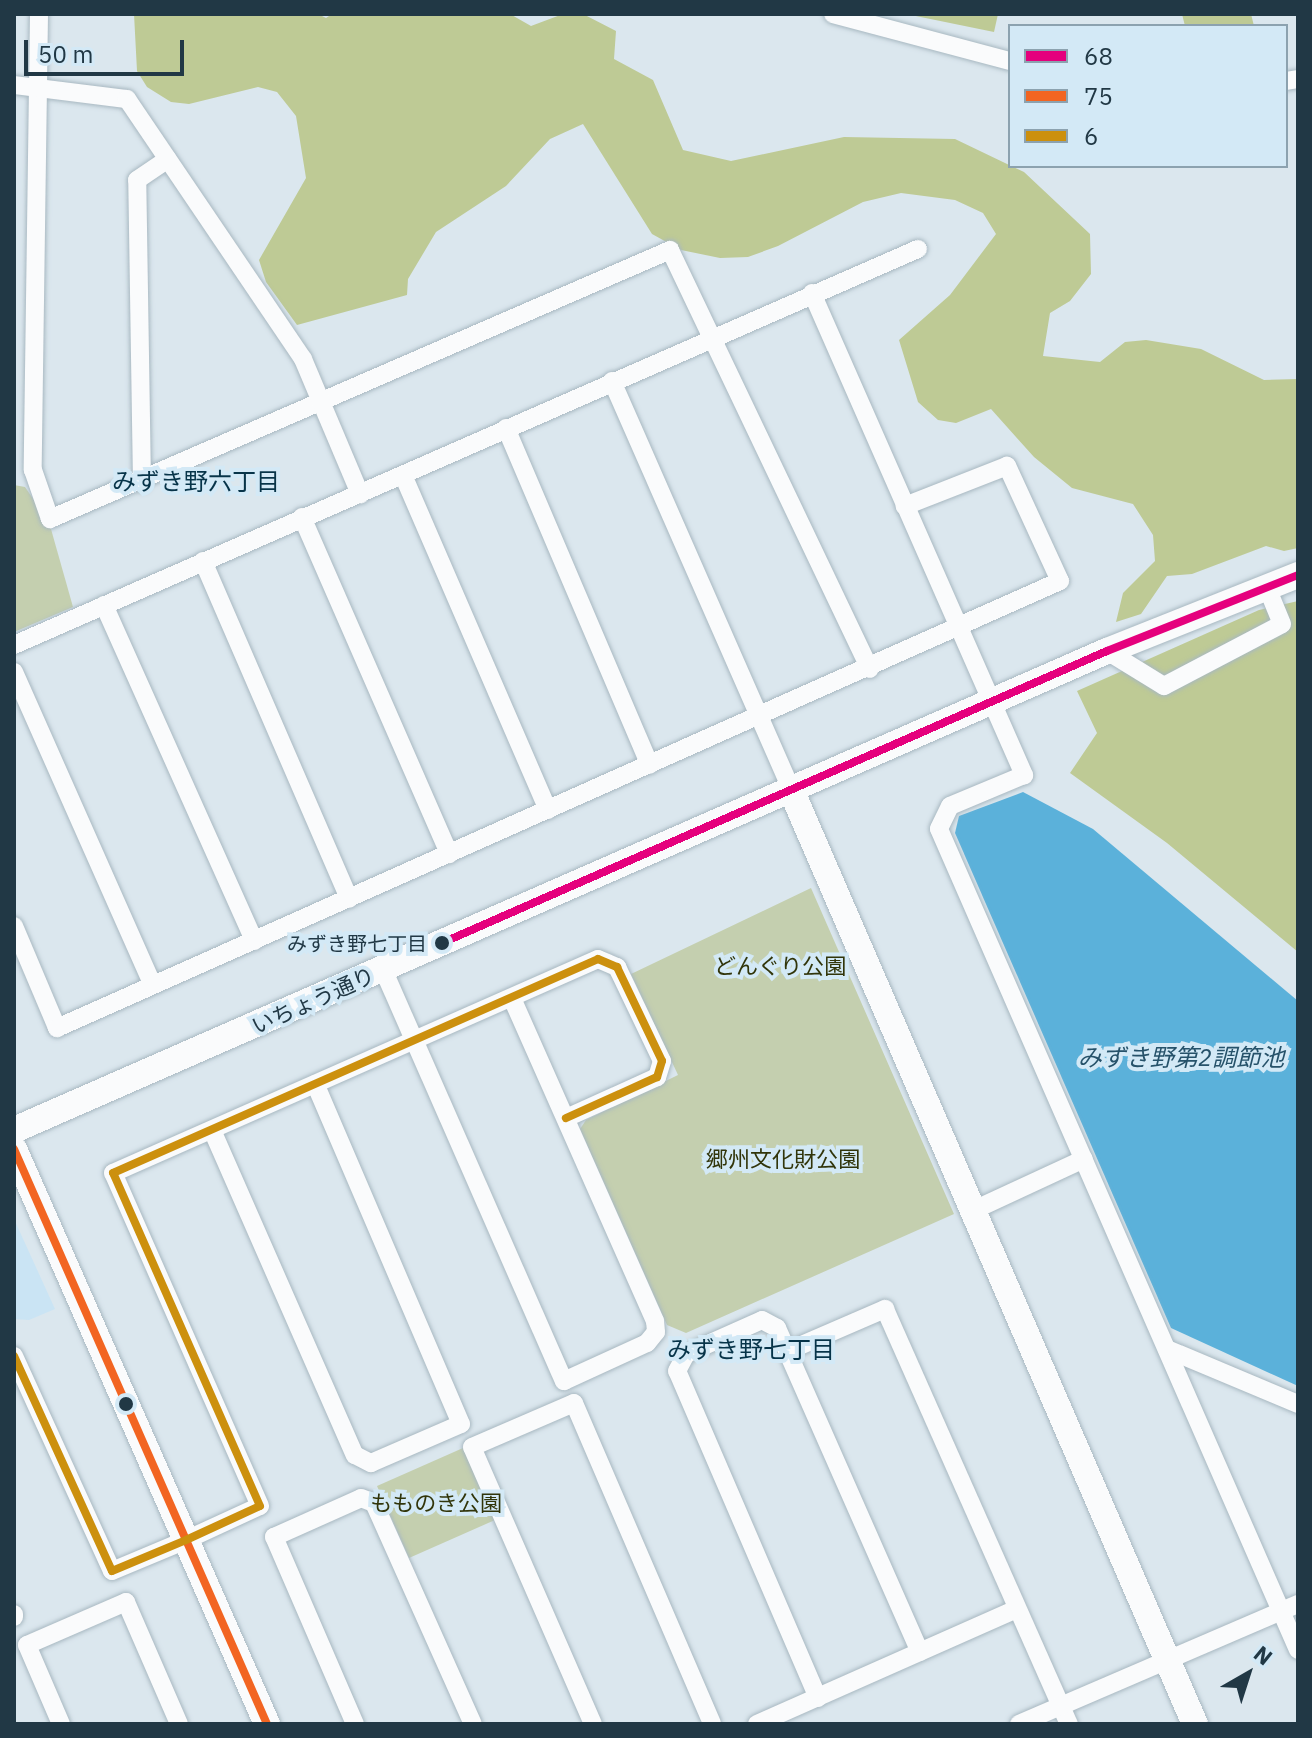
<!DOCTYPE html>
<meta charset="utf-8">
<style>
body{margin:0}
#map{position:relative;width:1312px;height:1738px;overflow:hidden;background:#dbe7ee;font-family:"IBM Plex Sans","Noto Sans JP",sans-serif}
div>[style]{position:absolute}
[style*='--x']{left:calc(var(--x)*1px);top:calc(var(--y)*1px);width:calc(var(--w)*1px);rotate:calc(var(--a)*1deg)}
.built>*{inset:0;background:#cae4f4}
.green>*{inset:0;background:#c4cfaf}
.forest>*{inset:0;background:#beca95}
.water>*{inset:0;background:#5bb1da}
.roads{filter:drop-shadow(0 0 2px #a8b8c1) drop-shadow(0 0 2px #a8b8c1)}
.street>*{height:18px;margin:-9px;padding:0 9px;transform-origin:9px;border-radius:9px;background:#fafbfc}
.secondary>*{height:26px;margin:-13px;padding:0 13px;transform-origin:13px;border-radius:13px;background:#fafbfc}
.bus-1>*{height:8px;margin:-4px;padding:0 4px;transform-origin:4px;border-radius:4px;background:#e5007d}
.bus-2>*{height:8px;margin:-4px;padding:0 4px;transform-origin:4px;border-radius:4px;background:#f26522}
.bus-3>*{height:8px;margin:-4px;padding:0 4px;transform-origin:4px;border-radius:4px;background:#cc900e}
.dots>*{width:22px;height:22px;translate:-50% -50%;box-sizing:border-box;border:4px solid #d3e9f6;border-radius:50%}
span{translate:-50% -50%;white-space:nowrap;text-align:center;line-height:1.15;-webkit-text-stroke:8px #d3e9f6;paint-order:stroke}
.bus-label{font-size:20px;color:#213845}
.right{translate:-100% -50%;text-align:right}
.park-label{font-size:22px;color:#31350a}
.street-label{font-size:22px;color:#213845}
.neighbourhood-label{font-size:24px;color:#073449}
.water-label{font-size:24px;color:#26526a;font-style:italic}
.frame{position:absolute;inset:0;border:16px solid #213845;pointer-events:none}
.legend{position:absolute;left:1008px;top:24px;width:280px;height:144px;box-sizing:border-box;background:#d3e9f6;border:2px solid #8ca2af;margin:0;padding:10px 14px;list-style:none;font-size:24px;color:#213845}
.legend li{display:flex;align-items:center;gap:16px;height:40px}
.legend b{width:40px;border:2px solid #8ca2af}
.north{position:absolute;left:1208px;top:1634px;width:80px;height:80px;-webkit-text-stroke:6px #d3e9f6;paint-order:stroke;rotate:39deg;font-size:22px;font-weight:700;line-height:32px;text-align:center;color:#213845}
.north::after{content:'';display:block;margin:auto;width:28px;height:36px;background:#213845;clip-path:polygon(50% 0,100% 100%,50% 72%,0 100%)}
.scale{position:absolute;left:24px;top:40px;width:160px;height:36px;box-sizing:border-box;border:4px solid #213845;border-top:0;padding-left:10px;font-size:24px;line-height:28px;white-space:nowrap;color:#213845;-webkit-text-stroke:6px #d3e9f6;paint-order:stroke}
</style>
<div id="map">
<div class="built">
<div style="clip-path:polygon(14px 1219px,55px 1309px,29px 1320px,14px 1319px)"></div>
</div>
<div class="green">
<div style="clip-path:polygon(14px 485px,25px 487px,49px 522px,73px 607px,14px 632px)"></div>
<div style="clip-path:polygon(811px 888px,954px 1214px,686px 1333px,667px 1325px,580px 1129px,586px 1120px,678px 1075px,631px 974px)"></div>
<div style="clip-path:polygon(463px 1448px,495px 1520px,409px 1558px,377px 1486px)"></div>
</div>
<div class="forest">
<div style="clip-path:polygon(134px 14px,318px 14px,326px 18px,332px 14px,510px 14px,531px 26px,563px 14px,583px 14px,616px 31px,614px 59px,653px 80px,683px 150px,731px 161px,844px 137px,955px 139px,1024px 172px,1090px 234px,1091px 274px,1070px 301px,1050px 313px,1043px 356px,1100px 362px,1125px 342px,1146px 340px,1201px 349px,1264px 380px,1298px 379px,1298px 548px,1284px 551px,1266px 546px,1192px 574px,1167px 576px,1141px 614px,1116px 622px,1123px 593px,1155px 561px,1153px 535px,1133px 504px,1072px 488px,1034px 457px,991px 409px,956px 423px,938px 420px,918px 402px,899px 340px,950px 295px,996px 234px,983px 213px,955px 200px,901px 193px,863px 202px,778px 246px,748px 257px,720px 258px,681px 250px,652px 234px,583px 124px,550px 139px,506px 186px,436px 232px,408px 279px,407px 295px,297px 325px,266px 282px,259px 260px,306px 178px,296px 116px,277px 92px,258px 87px,189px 104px,171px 102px,147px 87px,137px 71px)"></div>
<div style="clip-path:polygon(906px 14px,998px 14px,994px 32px)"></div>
<div style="clip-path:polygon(1182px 14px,1251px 14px,1254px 26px,1185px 26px)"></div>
<div style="clip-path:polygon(1298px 601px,1298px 952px,1167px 843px,1070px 773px,1097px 733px,1077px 691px,1259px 610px)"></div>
</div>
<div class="water">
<div style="clip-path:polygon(1023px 792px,1093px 829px,1298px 1001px,1298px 1386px,1171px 1328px,955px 833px,959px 816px)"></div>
</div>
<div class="roads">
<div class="street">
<div style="--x:39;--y:14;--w:456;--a:90.8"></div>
<div style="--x:33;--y:470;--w:52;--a:70.9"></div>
<div style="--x:50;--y:519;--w:676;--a:-23.45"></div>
<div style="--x:670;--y:250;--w:464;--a:64.5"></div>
<div style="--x:833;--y:14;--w:183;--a:14.9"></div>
<div style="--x:1286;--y:81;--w:12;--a:-9"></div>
<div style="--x:14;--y:85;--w:114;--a:7.1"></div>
<div style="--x:127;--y:99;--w:314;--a:55.9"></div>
<div style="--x:303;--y:359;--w:147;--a:67.1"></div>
<div style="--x:812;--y:293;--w:527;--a:66.26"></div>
<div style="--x:1024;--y:775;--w:80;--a:157.3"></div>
<div style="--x:950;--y:806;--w:25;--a:116"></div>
<div style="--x:939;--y:829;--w:896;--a:66.38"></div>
<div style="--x:612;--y:381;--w:449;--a:66.3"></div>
<div style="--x:506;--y:428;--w:366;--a:66.9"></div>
<div style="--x:403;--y:475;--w:365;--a:66.6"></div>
<div style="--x:142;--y:483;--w:303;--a:-90.9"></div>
<div style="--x:137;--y:180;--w:37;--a:-34"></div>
<div style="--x:302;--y:517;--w:368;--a:66.4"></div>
<div style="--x:203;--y:561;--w:368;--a:66.6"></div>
<div style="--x:104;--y:605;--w:368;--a:65.9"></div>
<div style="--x:14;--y:645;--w:987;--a:-23.66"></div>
<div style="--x:1107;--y:651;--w:67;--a:31.6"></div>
<div style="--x:1164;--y:686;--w:133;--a:-27.7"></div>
<div style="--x:1282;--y:624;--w:42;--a:-112.3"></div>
<div style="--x:14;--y:672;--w:342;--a:66.1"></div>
<div style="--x:14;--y:926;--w:111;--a:67.1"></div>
<div style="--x:57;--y:1028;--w:1098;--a:-24.02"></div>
<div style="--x:1060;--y:581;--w:127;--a:-114.7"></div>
<div style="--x:1007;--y:466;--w:110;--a:158.6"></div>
<div style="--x:383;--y:969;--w:450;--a:66.3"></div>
<div style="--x:564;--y:1381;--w:91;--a:-24.6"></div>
<div style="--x:647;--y:1343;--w:14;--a:-51"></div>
<div style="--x:656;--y:1332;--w:11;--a:-95"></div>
<div style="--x:655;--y:1321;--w:353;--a:-113.9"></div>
<div style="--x:212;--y:1130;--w:355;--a:66.3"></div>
<div style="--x:355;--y:1455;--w:18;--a:27"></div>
<div style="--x:371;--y:1463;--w:98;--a:-23.4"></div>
<div style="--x:461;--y:1424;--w:370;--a:-113.2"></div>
<div style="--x:974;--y:1210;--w:121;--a:-24.9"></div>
<div style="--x:1167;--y:1349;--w:142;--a:22.8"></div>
<div style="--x:788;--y:1351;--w:106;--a:-23.4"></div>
<div style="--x:885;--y:1309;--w:454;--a:66.1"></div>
<div style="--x:14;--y:1356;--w:236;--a:65.5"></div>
<div style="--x:112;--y:1571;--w:80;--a:-22.7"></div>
<div style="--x:186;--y:1540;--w:81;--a:-24.7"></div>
<div style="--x:260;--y:1506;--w:364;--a:-113.8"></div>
<div style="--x:113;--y:1173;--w:530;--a:-23.81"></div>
<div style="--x:598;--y:959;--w:21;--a:23"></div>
<div style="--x:617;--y:967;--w:104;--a:64.4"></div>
<div style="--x:662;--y:1061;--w:17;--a:107"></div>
<div style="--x:657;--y:1077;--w:100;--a:155.7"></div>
<div style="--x:14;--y:1614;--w:3;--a:90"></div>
<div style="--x:818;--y:1698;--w:356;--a:-113.3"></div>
<div style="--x:677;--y:1371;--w:19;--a:-62"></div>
<div style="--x:686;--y:1354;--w:83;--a:-24.1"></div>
<div style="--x:762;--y:1320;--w:17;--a:28"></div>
<div style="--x:777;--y:1328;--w:354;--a:66.2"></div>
<div style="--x:61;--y:1724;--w:86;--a:-113.3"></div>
<div style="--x:27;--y:1645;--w:108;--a:-23.5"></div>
<div style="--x:126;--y:1602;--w:133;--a:66.5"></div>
<div style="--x:355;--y:1724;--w:204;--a:-113.4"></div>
<div style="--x:274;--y:1537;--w:95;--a:-24.1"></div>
<div style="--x:361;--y:1498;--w:14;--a:21"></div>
<div style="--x:374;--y:1503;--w:242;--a:65.9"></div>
<div style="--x:593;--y:1724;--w:302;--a:-113.6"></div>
<div style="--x:472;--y:1447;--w:111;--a:-23.3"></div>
<div style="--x:574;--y:1403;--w:349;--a:66.7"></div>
<div style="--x:757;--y:1724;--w:284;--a:-23.9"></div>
<div style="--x:1019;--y:1724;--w:304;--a:-23.3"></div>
</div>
<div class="secondary">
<div style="--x:792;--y:792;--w:1015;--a:66.62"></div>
<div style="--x:14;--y:1130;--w:1193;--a:-23.67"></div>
<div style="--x:1107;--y:651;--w:206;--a:-21.7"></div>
<div style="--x:14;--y:1149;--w:628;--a:66.25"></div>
</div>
</div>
<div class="bus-1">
<div style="--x:442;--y:943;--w:726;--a:-23.71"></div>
<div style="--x:1107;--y:651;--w:206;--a:-21.7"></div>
</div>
<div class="bus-2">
<div style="--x:14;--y:1149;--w:628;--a:66.25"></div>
</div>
<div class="bus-3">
<div style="--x:14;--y:1356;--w:236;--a:65.5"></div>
<div style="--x:112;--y:1571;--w:80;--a:-22.7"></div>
<div style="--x:186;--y:1540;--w:81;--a:-24.7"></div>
<div style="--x:260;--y:1506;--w:364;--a:-113.8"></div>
<div style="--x:113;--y:1173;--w:530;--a:-23.81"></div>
<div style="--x:598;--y:959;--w:21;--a:23"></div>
<div style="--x:617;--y:967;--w:104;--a:64.4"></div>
<div style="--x:662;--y:1061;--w:17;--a:107"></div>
<div style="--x:657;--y:1077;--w:100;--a:155.7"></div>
</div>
<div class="dots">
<div style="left:442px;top:943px;background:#213845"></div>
<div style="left:126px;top:1404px;background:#213845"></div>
</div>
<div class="bus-label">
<span class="right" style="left:427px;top:943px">みずき野七丁目</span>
</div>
<div class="park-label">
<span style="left:780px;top:966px">どんぐり公園</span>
<span style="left:783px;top:1159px">郷州文化財公園</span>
<span style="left:436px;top:1503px">もものき公園</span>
</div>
<div class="street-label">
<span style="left:313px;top:1000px;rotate:-24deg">いちょう通り</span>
</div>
<div class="neighbourhood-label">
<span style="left:196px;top:482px">みずき野六丁目</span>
<span style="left:751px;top:1350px">みずき野七丁目</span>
</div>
<div class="water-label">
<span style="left:1181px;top:1058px">みずき野第2調節池</span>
</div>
<div class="frame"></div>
<ul class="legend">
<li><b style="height:10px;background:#e5007d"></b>68</li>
<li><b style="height:10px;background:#f26522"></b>75</li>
<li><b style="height:10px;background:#cc900e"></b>6</li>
</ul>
<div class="north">N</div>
<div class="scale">50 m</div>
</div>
